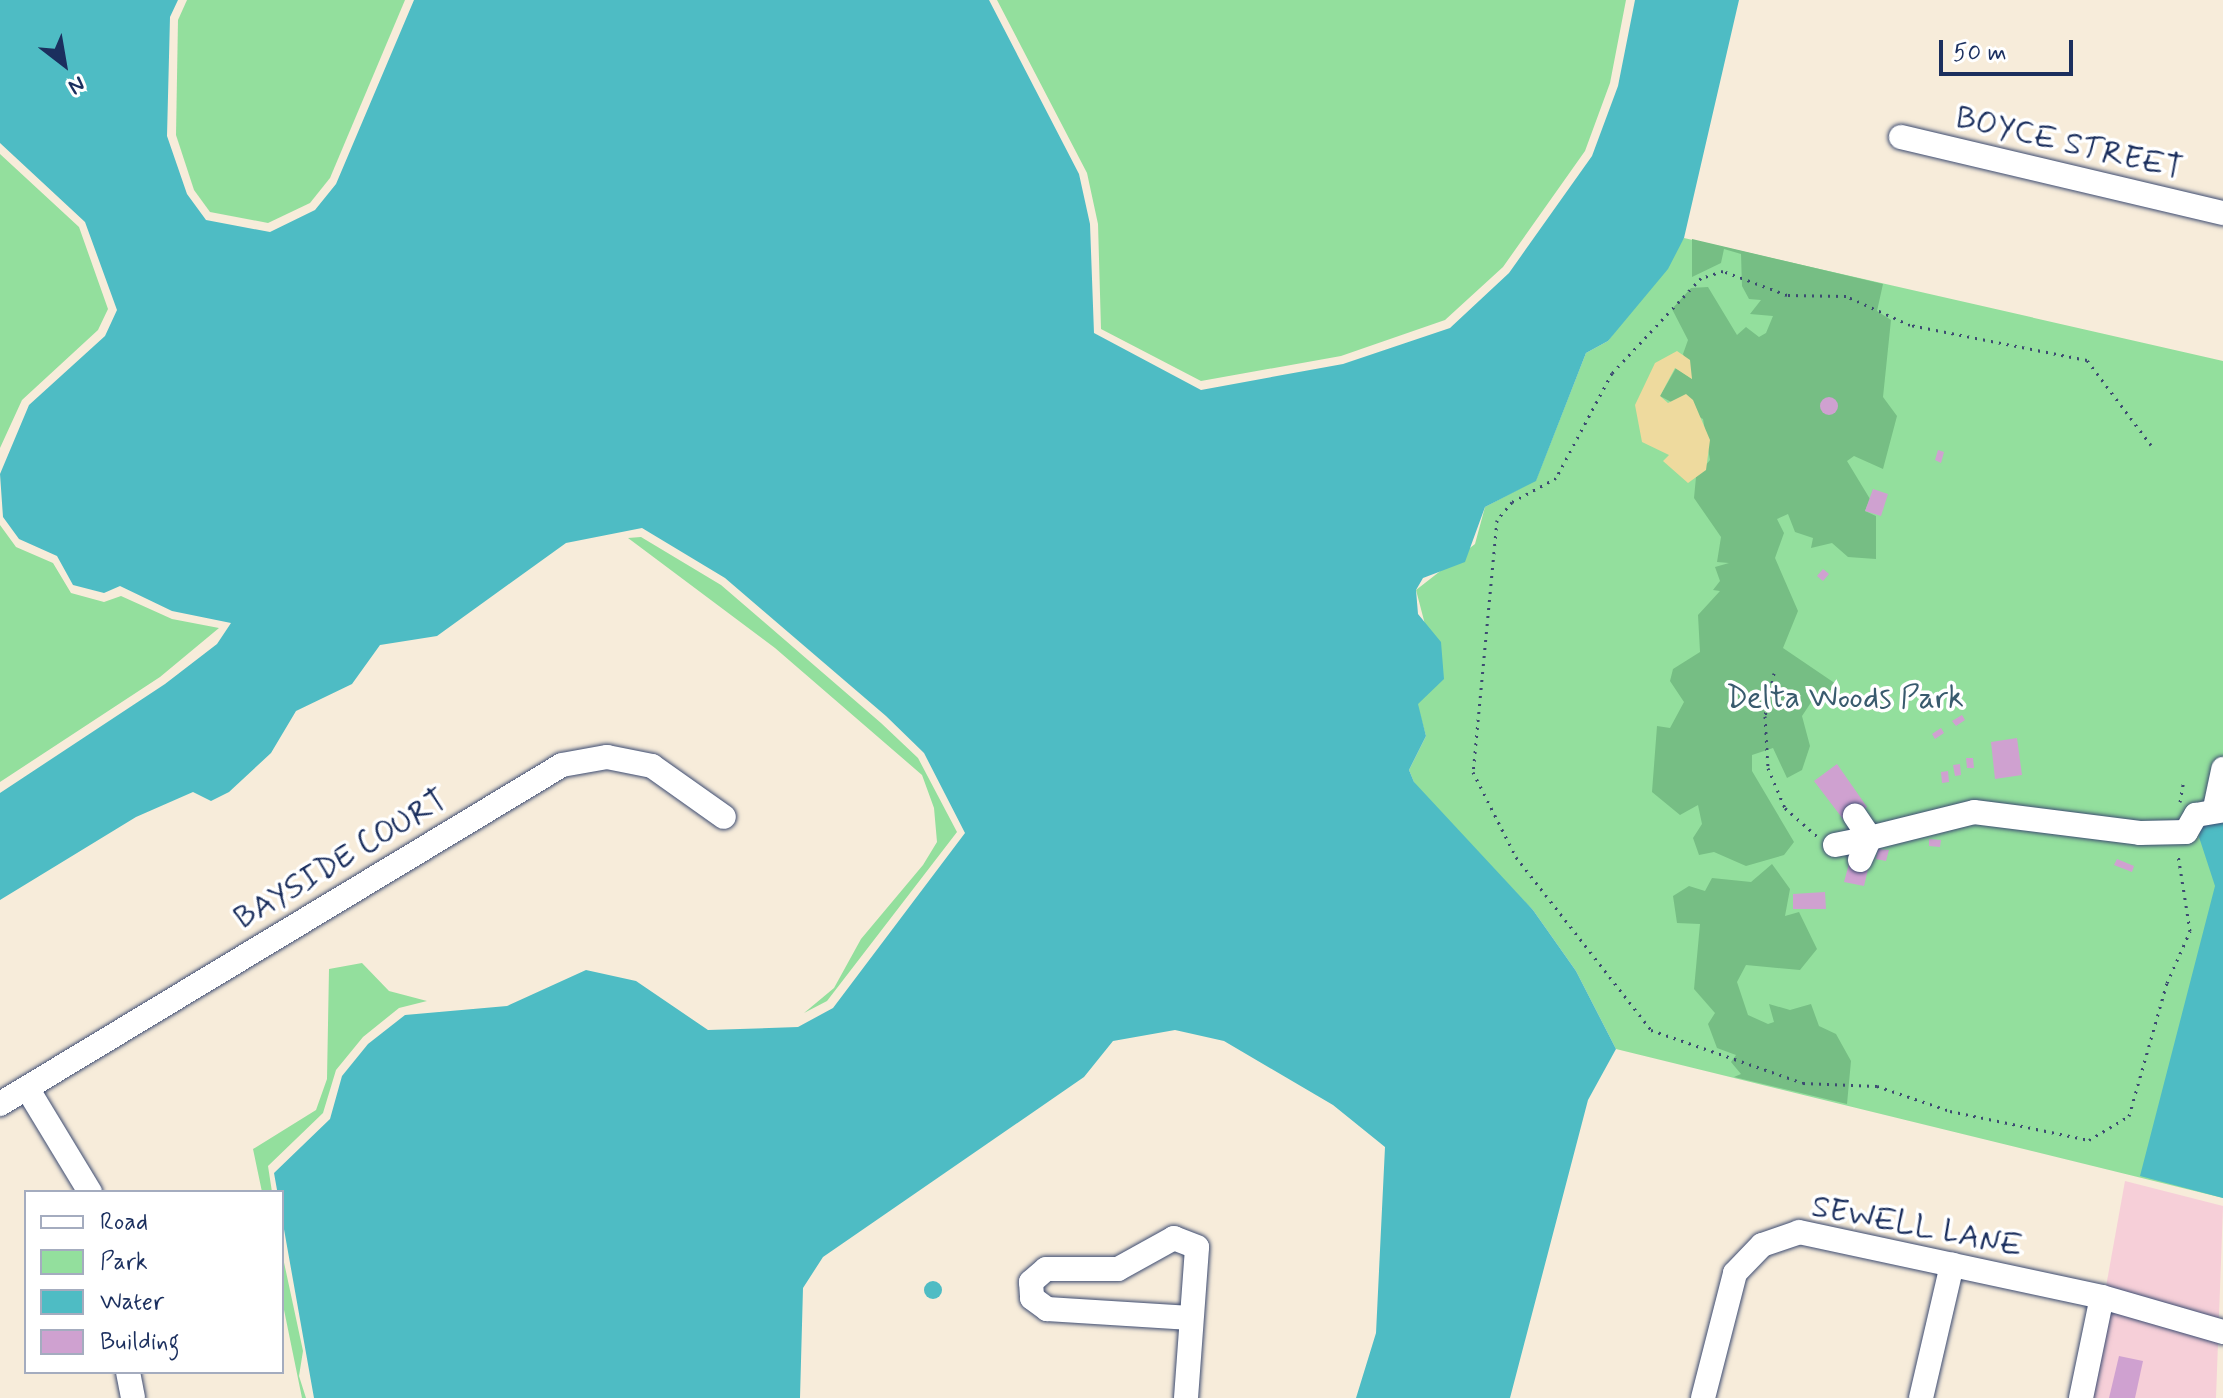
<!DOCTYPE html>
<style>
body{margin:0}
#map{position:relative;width:2223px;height:1398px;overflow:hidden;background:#f7ecda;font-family:Mynerve,sans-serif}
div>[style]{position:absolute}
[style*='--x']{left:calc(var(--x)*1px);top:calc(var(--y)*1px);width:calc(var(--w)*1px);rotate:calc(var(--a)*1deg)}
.built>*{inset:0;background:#f6cfd8}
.green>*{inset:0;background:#93df9d}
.forest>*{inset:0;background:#76be84}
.sand>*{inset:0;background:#eeda9e}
.water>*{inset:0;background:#4ebcc4}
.round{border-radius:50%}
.building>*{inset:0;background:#cfa1d0}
.path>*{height:3px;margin-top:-1.5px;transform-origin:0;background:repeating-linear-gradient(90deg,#3c4b71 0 2px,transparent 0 8px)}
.roads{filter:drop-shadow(0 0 2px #3c4b71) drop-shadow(0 0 2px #3c4b71)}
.minor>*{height:24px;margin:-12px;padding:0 12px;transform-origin:12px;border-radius:12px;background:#fff}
span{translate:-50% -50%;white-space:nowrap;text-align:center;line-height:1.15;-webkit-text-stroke:7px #fff;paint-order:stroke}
.street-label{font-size:32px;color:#1b2f5e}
.park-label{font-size:32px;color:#395b6e}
.legend{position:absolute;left:24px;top:1190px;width:260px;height:184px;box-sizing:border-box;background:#fff;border:2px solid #a4acbf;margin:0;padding:10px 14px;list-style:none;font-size:24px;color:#1b2f5e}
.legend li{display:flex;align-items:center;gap:16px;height:40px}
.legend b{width:40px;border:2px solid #a4acbf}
.north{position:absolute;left:24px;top:24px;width:80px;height:80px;-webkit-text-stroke:6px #fff;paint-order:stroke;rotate:149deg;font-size:22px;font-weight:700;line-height:32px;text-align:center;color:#1b2f5e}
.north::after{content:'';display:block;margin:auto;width:28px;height:36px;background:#1b2f5e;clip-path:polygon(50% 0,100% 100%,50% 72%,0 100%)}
.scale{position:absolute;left:1939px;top:40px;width:134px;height:36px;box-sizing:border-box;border:4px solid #1b2f5e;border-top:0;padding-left:10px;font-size:24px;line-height:28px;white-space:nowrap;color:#1b2f5e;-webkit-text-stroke:6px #fff;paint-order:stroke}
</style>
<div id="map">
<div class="built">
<div style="clip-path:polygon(2125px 1181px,2223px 1206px,2216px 1398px,2086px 1398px)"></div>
</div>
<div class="green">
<div style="clip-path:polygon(187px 0,405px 0,330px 178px,310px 203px,268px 223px,210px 212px,194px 190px,176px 135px,178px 20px)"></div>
<div style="clip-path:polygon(997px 0,1626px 0,1610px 83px,1585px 151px,1503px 267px,1445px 320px,1341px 356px,1201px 381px,1101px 329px,1098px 224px,1087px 173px)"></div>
<div style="clip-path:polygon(0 154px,79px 227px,108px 309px,98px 330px,22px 400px,0 448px)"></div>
<div style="clip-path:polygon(1684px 238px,2223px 361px,2223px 1198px,1616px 1049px,1576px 971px,1533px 910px,1418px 792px,1409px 770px,1426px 736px,1417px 704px,1427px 632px,1416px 590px,1475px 544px,1485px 507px,1536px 480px,1586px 353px,1608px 341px)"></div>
<div style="clip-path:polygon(0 525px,16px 547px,53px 563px,71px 593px,104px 602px,121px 596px,172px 619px,219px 628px,160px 677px,0 782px)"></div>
<div style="clip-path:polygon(641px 537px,721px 585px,881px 723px,918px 758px,957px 832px,827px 1001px,804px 1013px,834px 988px,861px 939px,923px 865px,937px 842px,934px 808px,922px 775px,775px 648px,628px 538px)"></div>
<div style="clip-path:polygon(362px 963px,389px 991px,427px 1001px,399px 1008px,363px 1037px,336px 1070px,323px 1113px,268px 1166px,272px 1192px,262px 1192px,253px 1149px,316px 1110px,327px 1079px,329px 969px)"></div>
<div style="clip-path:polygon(282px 1253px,303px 1351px,299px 1376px,306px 1398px,302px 1398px,282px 1300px)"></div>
</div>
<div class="forest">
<div style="clip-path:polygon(1692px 239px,1883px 284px,1877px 311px,1891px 320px,1883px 397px,1897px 416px,1883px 469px,1854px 456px,1847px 461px,1870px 499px,1865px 511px,1876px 516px,1876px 559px,1848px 557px,1832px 543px,1811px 548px,1813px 538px,1795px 532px,1788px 514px,1777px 519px,1784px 533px,1775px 558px,1798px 611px,1783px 648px,1839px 686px,1814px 698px,1802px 716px,1810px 746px,1802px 770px,1787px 778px,1773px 748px,1752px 755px,1752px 771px,1794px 842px,1784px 855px,1746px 866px,1714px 852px,1699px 855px,1693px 838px,1702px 824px,1698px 805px,1680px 815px,1652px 792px,1657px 726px,1670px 728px,1684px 702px,1670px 681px,1673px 669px,1700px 652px,1698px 615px,1720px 591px,1713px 590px,1720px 581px,1715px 567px,1729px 563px,1717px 562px,1721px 537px,1694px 498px,1696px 477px,1710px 460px,1703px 419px,1660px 396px,1676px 368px,1692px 379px,1683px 354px,1688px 340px,1672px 309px,1691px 288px,1708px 287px,1737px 335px,1746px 327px,1759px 337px,1766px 333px,1773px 316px,1750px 314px,1761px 300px,1749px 299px,1742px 286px,1741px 254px,1724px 249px,1721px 263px,1692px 277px)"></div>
<div style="clip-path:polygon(1772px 864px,1790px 889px,1785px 916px,1799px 912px,1817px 949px,1800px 970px,1746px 965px,1737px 982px,1748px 1015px,1768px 1024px,1774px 1022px,1769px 1004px,1790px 1010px,1811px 1004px,1819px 1026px,1836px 1034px,1851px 1061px,1847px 1104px,1734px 1077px,1741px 1074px,1731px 1062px,1736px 1055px,1717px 1048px,1708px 1024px,1715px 1013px,1694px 989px,1700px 924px,1677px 923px,1673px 896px,1689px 886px,1705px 891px,1712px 878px,1751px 882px)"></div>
</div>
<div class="sand">
<div style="clip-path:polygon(1677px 351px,1690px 360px,1692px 379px,1675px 368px,1660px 396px,1668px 403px,1686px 394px,1693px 400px,1710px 440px,1706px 470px,1688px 483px,1663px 461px,1669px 455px,1642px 442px,1635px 405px,1655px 363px)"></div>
</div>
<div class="water">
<div style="clip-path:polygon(0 0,178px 0,170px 17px,167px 136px,187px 194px,206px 220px,270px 232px,315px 210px,336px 184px,414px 0,989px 0,1079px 174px,1090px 224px,1094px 333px,1201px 390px,1343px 364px,1450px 328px,1509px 273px,1592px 156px,1618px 86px,1635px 0,1739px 0,1684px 238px,1668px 269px,1608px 341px,1586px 353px,1536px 481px,1485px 507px,1465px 562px,1423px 578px,1416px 590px,1418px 614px,1441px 642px,1444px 679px,1418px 704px,1426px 736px,1409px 770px,1414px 782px,1533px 910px,1576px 971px,1616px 1049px,1588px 1100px,1510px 1398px,1356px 1398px,1376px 1333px,1385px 1147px,1333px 1105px,1224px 1041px,1175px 1030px,1113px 1041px,1084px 1077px,823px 1257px,803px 1288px,800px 1398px,314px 1398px,274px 1173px,330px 1119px,342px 1076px,368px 1044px,405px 1015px,507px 1006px,586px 970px,636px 981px,708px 1030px,798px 1027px,833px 1008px,965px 833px,924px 753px,886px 716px,725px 578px,642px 528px,566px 543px,437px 636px,380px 645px,352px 684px,296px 711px,271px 753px,229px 792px,211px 801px,193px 792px,136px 817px,0 900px,0 793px,165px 684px,217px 644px,231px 623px,172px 611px,120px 586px,104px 593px,73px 585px,57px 556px,19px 539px,3px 517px,0 474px,29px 405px,105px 336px,117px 310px,85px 222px,0 143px)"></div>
<div style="clip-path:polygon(2204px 815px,2223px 819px,2223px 1198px,2140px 1176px,2215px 886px,2199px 837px)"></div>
<div class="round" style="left:924px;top:1281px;width:18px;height:18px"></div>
</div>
<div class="building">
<div class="round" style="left:1820px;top:397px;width:18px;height:18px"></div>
<div style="clip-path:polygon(1938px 450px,1944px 452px,1941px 463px,1935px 460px)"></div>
<div style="clip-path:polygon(1873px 489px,1888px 494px,1881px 516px,1865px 511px)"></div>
<div style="clip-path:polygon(1823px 569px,1829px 574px,1823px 581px,1817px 576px)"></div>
<div style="clip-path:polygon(1962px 715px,1965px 720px,1956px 726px,1952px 721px)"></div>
<div style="clip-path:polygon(1941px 728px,1944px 733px,1935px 739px,1932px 734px)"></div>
<div style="clip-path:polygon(2017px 738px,2022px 775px,1995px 779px,1991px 742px)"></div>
<div style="clip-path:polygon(1966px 758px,1973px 758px,1974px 768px,1967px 768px)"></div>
<div style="clip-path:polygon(1837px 764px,1867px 807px,1846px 823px,1814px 781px)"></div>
<div style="clip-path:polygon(1960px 764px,1961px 775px,1955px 776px,1953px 765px)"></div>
<div style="clip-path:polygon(1948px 771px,1949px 782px,1942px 783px,1941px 772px)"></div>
<div style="clip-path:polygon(1929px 839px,1941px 840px,1940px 847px,1929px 846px)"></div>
<div style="clip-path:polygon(1878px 849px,1889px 850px,1886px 861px,1876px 859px)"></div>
<div style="clip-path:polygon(2117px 859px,2134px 866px,2132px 872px,2114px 865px)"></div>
<div style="clip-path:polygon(1850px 860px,1869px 865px,1864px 886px,1844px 882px)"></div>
<div style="clip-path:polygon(1825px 892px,1826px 909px,1793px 909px,1793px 894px)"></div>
<div style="clip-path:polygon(2119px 1356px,2143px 1361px,2135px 1398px,2109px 1398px)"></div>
</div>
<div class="path">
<div style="--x:2151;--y:445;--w:106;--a:-127"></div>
<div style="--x:2087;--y:360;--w:180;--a:-168.8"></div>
<div style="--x:1910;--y:325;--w:70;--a:-155.6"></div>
<div style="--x:1846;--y:296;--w:59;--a:-179"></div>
<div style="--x:1787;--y:295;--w:68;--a:-159.4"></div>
<div style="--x:1723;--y:271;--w:23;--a:162"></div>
<div style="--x:1701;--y:278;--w:130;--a:133.1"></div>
<div style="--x:1612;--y:373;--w:119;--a:118.1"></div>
<div style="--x:1556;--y:478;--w:50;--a:151.4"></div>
<div style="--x:1512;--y:502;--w:23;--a:130"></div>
<div style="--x:1497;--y:520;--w:253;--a:95.4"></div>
<div style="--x:1473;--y:772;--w:95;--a:63.2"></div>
<div style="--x:1516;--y:857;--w:219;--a:52"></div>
<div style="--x:1651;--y:1030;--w:161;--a:19.2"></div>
<div style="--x:1803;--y:1083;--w:74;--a:2.3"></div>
<div style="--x:1877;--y:1086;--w:77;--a:18.9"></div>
<div style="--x:1950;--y:1111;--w:142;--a:11.8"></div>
<div style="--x:2089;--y:1140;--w:47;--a:-31"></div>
<div style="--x:2129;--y:1116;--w:138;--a:-74.1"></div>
<div style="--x:2167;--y:983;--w:57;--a:-66.1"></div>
<div style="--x:2190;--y:931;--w:78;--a:-98.9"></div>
<div style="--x:1774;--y:673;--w:44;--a:101.8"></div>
<div style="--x:1765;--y:716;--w:52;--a:86.7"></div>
<div style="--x:1768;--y:768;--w:43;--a:67"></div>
<div style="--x:1785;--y:808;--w:43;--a:41.2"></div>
<div style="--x:2180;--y:802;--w:23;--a:-80"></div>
</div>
<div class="roads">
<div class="minor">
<div style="--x:1901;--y:137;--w:331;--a:13.3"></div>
<div style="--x:2215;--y:808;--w:40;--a:-78"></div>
<div style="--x:1835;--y:845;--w:36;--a:-11"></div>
<div style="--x:1870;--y:838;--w:27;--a:-124"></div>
<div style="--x:1860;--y:860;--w:24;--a:-66"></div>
<div style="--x:1870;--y:838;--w:107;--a:-14"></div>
<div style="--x:1974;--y:812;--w:167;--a:7.2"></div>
<div style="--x:2140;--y:833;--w:46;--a:-1.2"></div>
<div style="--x:2186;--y:832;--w:20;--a:-60"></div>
<div style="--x:2196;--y:815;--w:27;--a:-10"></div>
<div style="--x:27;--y:1088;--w:122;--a:58.8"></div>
<div style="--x:0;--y:1104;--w:656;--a:-31.1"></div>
<div style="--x:562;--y:765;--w:46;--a:-10.1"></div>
<div style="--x:607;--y:757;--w:46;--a:11.3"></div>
<div style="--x:652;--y:766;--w:88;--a:35.3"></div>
<div style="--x:128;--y:1372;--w:26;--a:79"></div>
<div style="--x:1186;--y:1398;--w:151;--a:-85.8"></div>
<div style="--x:1197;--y:1247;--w:25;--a:-159"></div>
<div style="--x:1174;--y:1238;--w:64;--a:151"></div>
<div style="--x:1118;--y:1269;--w:72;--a:180"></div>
<div style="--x:1046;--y:1269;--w:20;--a:139"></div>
<div style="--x:1031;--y:1282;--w:16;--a:86"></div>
<div style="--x:1032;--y:1298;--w:19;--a:36"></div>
<div style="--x:1047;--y:1309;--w:144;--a:3.6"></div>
<div style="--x:1703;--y:1398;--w:129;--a:-75.6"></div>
<div style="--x:1735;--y:1273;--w:39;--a:-46"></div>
<div style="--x:1762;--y:1245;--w:39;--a:-19"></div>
<div style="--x:1799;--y:1232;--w:310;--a:12.1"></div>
<div style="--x:2102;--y:1297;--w:126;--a:16.1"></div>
<div style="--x:1921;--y:1398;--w:137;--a:-76.9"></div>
<div style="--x:2081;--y:1398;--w:103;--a:-78.3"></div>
</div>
</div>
<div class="street-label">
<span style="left:2069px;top:144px;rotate:13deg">BOYCE STREET</span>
<span style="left:341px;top:860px;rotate:-31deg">BAYSIDE COURT</span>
<span style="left:1917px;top:1227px;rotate:11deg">SEWELL LANE</span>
</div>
<div class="park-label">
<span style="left:1845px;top:698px">Delta Woods Park</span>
</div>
<ul class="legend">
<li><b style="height:10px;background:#fff"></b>Road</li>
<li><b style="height:22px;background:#93df9d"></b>Park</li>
<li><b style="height:22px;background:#4ebcc4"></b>Water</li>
<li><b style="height:22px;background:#cfa1d0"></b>Building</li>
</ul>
<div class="north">N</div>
<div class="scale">50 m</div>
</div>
